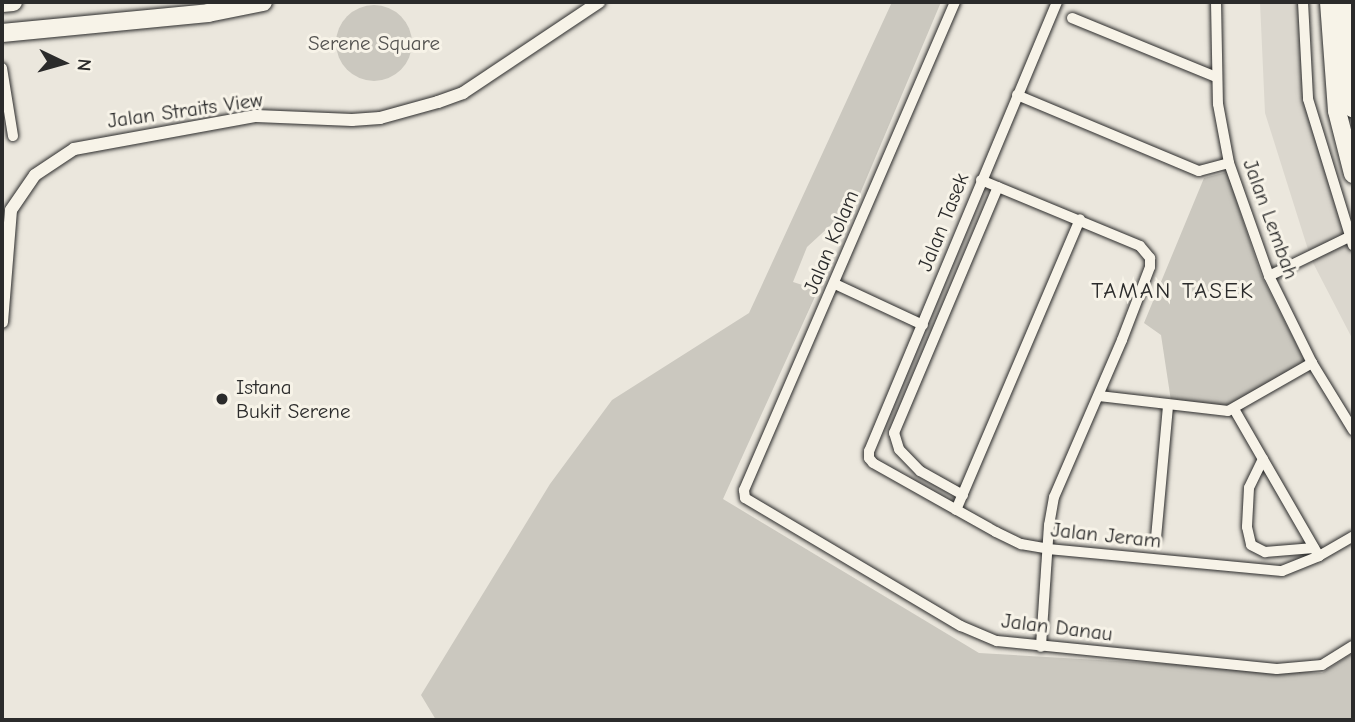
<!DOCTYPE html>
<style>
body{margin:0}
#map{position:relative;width:1355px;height:722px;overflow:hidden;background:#ebe7dd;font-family:"Comic Neue",sans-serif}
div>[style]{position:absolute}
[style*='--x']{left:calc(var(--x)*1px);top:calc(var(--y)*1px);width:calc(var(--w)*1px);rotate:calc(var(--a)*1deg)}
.built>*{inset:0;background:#dbd7ce}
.green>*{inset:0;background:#cbc8bf}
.round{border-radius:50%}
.roads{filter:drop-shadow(0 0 2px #2b2b2b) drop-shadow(0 0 2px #2b2b2b)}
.minor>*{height:10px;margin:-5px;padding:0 5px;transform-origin:5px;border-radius:5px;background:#f7f3e8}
.tertiary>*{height:12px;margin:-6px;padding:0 6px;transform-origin:6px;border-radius:6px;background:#f7f3e8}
.trunk>*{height:18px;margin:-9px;padding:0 9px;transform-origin:9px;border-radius:9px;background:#f7f3e8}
.dots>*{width:19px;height:19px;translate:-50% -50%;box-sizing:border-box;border:4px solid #f7f3e8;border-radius:50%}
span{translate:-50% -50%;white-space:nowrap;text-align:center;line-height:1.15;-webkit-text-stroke:6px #f7f3e8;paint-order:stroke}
.park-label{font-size:21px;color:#535250}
.street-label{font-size:21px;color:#2b2b2b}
.poi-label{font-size:21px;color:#2b2b2b}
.left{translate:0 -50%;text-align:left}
.neighbourhood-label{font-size:23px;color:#2b2b2b;letter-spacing:2px}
.frame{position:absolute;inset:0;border:4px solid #2b2b2b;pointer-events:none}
.north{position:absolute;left:28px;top:28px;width:70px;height:70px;-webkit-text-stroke:5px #f7f3e8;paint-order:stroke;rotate:95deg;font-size:19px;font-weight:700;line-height:28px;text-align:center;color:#2b2b2b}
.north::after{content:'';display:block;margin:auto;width:24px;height:32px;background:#2b2b2b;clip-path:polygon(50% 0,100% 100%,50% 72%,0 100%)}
</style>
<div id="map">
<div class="built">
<div style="clip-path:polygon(1260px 2px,1301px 2px,1304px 78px,1347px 242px,1353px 253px,1353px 340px,1311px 259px,1265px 113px)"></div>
</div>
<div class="green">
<div style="clip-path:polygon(892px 2px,941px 2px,857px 201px,807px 247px,793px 282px,818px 290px,723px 499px,979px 653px,1322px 673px,1353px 653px,1353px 720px,436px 720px,421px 695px,550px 484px,612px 400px,749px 313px)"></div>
<div class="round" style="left:336px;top:5px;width:76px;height:76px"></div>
<div style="clip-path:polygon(1227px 172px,1261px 275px,1305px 361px,1230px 407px,1171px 401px,1161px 335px,1144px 323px,1204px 178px)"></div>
</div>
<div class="roads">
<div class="minor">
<div style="--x:955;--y:2;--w:532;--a:113.38"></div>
<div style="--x:744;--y:490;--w:8;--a:83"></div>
<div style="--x:745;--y:498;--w:251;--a:30.7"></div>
<div style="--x:961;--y:626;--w:39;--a:23"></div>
<div style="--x:997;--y:641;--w:281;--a:5.7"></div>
<div style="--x:1277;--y:669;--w:45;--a:-5.1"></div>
<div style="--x:1322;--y:665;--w:36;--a:-32"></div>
<div style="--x:1057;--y:2;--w:487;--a:112.7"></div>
<div style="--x:869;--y:451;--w:7;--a:90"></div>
<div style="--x:869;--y:458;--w:6;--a:51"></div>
<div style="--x:873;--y:463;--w:141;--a:29.3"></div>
<div style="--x:996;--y:532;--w:28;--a:26"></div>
<div style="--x:1021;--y:544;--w:27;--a:10"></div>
<div style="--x:1048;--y:549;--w:235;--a:5.4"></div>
<div style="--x:1282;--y:571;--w:40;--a:-22"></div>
<div style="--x:1319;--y:556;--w:39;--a:-30"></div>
<div style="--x:1216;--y:2;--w:102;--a:88.9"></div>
<div style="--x:1218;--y:104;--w:60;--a:79.4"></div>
<div style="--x:1229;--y:163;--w:120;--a:70.5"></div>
<div style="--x:1269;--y:276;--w:97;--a:63.7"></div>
<div style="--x:1312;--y:363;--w:79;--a:58.5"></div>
<div style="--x:1303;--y:2;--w:97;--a:87"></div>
<div style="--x:1308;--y:99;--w:153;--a:72.9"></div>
<div style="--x:1072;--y:18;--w:156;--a:22.3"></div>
<div style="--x:2;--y:68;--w:69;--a:80.8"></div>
<div style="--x:1017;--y:95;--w:197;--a:22.7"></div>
<div style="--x:1199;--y:171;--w:31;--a:-15"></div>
<div style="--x:981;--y:180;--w:172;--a:22.5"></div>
<div style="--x:1140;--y:246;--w:16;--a:50"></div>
<div style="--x:1150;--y:258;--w:9;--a:90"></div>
<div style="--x:1150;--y:267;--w:78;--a:111"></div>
<div style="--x:1122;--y:340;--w:171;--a:113.4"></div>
<div style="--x:1054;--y:497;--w:28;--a:100"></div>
<div style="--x:1049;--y:525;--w:122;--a:93.8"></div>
<div style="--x:1269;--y:276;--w:89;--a:-26"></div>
<div style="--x:835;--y:284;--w:97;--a:25"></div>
<div style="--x:1099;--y:396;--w:130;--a:6.6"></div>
<div style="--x:1228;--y:411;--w:97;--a:-29.7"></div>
<div style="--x:1234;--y:409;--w:170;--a:60"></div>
<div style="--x:1263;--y:459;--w:32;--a:116"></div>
<div style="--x:1249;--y:488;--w:39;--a:93"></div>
<div style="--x:1247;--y:527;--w:18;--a:77"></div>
<div style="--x:1251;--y:545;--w:16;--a:27"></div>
<div style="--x:1265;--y:552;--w:49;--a:-4.7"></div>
<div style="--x:963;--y:495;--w:49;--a:-150.8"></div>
<div style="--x:920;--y:471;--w:30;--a:-134"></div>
<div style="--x:899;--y:449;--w:17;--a:-107"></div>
<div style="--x:894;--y:433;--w:267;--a:-67.1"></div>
<div style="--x:956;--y:510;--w:316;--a:-66.9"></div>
<div style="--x:1156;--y:538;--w:132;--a:-84.8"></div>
</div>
<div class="tertiary">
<div style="--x:2;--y:322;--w:112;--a:-85.4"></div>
<div style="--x:11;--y:210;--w:42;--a:-55.6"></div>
<div style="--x:35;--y:175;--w:47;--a:-33.7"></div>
<div style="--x:74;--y:149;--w:185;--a:-10.3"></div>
<div style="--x:256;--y:116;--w:96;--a:2.4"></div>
<div style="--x:352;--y:120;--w:28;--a:-4"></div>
<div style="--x:380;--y:118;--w:60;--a:-15.4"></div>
<div style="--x:438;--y:102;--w:27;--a:-20"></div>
<div style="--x:463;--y:93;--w:164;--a:-33.8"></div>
</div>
<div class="trunk">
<div style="--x:1329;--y:2;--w:109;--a:85.8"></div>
<div style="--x:1337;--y:111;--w:65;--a:75.7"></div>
<div style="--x:1345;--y:2;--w:60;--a:89"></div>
<div style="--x:1346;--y:62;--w:47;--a:81.3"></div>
<div style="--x:2;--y:3;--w:11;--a:-5"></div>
<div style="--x:2;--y:33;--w:207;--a:-5.5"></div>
<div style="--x:208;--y:13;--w:56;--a:-11.3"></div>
</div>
</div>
<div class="dots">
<div style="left:222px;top:399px;background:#2b2b2b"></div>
</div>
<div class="park-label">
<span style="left:374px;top:43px">Serene Square</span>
</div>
<div class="street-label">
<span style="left:185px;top:110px;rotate:-8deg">Jalan Straits View</span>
<span style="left:1271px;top:219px;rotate:70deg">Jalan Lembah</span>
<span style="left:943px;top:222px;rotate:-68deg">Jalan Tasek</span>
<span style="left:831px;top:242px;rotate:-67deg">Jalan Kolam</span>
<span style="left:1106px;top:535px;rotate:6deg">Jalan Jeram</span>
<span style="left:1057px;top:627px;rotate:7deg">Jalan Danau</span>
</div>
<div class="poi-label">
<span class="left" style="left:236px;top:399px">Istana<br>Bukit Serene</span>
</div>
<div class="neighbourhood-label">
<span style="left:1173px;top:291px">TAMAN TASEK</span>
</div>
<div class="frame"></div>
<div class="north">N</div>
</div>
